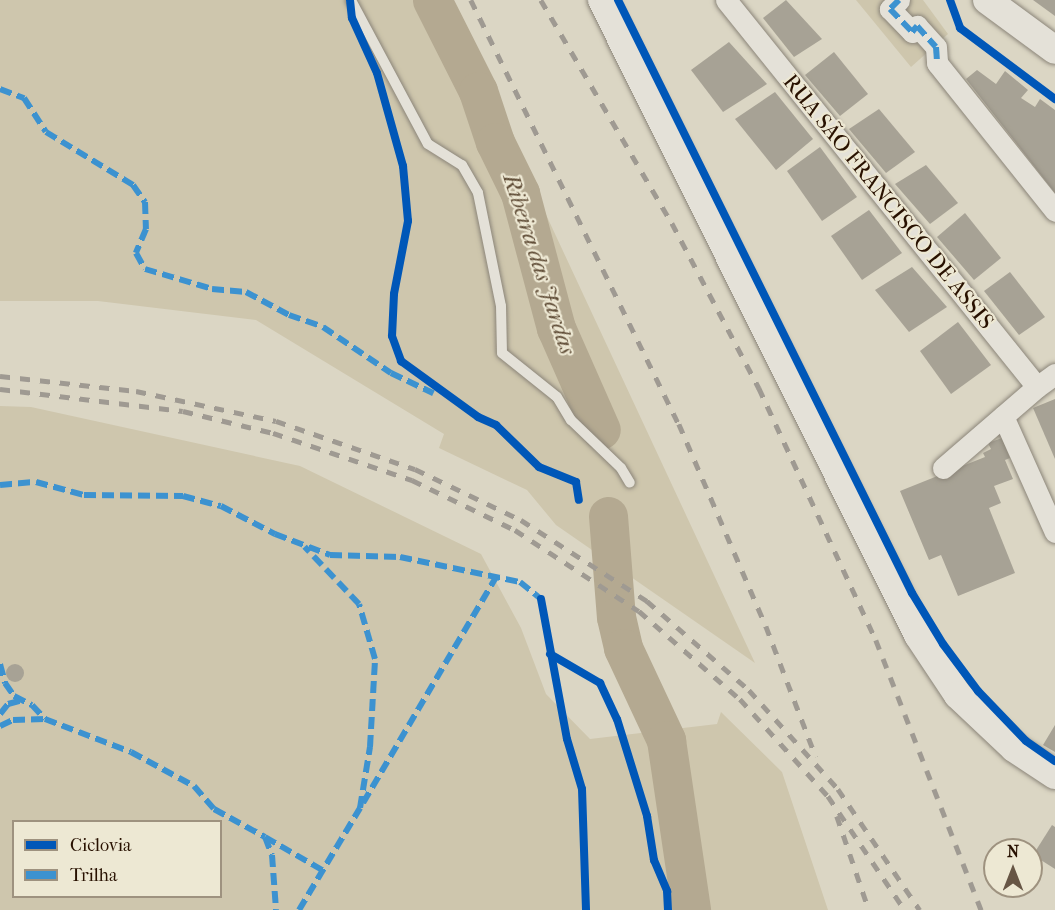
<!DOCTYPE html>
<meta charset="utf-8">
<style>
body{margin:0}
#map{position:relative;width:1055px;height:910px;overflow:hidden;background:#dbd6c4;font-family:"IM FELL French Canon",serif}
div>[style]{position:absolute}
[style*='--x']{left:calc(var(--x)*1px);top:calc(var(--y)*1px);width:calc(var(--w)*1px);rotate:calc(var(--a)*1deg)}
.green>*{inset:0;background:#cec6ad}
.river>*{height:39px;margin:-19.5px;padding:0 19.5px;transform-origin:19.5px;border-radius:19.5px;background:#b4a991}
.building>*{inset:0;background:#a7a295}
.round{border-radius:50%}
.roads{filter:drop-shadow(0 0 2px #8b8579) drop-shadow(0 0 2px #8b8579)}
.lane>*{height:10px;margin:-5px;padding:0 5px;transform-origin:5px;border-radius:5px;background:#e4e1d8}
.street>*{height:21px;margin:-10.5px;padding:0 10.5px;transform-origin:10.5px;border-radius:10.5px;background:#e4e1d8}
.secondary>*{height:28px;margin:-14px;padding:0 14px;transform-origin:14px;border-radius:14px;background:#e4e1d8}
.rail>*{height:4.5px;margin-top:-2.25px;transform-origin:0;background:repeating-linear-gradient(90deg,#9f9a92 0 10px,transparent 0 20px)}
.quiet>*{height:6px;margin-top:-3px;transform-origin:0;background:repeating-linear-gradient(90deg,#3c92d0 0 12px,transparent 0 18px)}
.cycleway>*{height:8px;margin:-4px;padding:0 4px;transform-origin:4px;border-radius:4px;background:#0057b8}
span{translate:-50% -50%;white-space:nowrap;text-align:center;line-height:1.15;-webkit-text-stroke:4.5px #ede8d3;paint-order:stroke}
.street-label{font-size:22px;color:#281100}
.water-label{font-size:24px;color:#604d37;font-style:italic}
.legend{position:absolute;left:12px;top:820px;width:210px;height:78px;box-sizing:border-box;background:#ede8d3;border:2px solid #9e927f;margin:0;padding:8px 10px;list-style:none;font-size:18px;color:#281100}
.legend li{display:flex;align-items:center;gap:12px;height:30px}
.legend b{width:30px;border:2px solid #9e927f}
.north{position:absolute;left:983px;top:838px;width:60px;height:60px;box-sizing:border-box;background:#ede8d3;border:2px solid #9e927f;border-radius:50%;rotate:0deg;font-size:16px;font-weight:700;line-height:24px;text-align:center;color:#281100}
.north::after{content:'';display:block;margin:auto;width:21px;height:27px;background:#675645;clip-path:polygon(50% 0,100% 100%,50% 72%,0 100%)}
</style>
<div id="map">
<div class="green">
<div style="clip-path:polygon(0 0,446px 0,755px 663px,556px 525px,527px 490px,439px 448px,444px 434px,256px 320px,98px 301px,0 301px)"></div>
<div style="clip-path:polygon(856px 0,923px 0,948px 34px,911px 67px)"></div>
<div style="clip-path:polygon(evenodd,0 406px,31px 407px,300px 466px,481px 554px,521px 628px,546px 694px,590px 739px,717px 724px,721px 712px,782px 772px,828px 910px,0 910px,0 406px,14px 822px,220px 822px,220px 896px,14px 896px,14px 822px)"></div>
</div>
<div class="river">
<div style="--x:432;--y:0;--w:102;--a:63.2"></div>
<div style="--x:478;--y:91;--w:54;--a:71.6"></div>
<div style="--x:495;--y:142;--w:57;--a:63.9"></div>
<div style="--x:520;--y:193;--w:140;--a:75.1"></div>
<div style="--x:556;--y:328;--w:111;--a:66.2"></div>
<div style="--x:608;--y:516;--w:101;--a:85.5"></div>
<div style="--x:616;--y:617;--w:32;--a:77"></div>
<div style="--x:623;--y:648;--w:102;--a:64.9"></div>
<div style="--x:666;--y:740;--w:172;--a:81.6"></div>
</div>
<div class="building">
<div style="clip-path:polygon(786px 0,822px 39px,794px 57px,763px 18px)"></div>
<div style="clip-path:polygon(1033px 0,1055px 0,1055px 16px)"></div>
<div style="clip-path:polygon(729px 42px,767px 84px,723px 112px,691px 70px)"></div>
<div style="clip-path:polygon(834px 52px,868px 94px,840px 116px,805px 75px)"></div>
<div style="clip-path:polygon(977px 70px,996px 84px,1005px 71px,1028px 90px,1021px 98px,1035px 107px,1040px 99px,1055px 110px,1055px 193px,966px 79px)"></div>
<div style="clip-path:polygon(775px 92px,813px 139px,776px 170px,735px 119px)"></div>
<div style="clip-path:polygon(879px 109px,915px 152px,886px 173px,849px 129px)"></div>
<div style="clip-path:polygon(820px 147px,857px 197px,822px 221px,787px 171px)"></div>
<div style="clip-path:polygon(926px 165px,958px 203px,930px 224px,895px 184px)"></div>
<div style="clip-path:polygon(869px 210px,902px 253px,862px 280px,831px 236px)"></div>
<div style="clip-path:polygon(965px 213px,1001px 258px,974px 280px,937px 237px)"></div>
<div style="clip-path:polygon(912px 267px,947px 307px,909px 332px,875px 290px)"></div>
<div style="clip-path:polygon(1010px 272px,1045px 317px,1019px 335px,984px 291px)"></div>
<div style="clip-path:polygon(958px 322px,991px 365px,951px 394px,920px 351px)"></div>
<div style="clip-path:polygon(1055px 399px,1055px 459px,1033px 408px)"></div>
<div style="clip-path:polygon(1002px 438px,1010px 458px,1005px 460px,1013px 479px,994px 486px,1001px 503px,989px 508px,1015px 573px,958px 596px,941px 555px,929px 560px,900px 491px,985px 457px,983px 453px,991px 449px,988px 443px)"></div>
<div class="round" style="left:6px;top:664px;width:18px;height:18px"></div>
<div style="clip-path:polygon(1055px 725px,1055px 752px,1043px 745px)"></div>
<div style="clip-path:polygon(1052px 825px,1055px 827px,1055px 869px,1033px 855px)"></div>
</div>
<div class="roads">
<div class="lane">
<div style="--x:351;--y:0;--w:163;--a:61.9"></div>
<div style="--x:428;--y:144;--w:40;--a:32"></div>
<div style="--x:462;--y:165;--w:32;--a:60"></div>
<div style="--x:478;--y:193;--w:115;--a:78.5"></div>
<div style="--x:501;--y:306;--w:47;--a:88.8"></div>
<div style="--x:502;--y:353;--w:70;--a:38.7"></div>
<div style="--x:557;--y:397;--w:27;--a:59"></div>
<div style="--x:571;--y:420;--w:69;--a:43.8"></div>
<div style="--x:621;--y:468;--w:17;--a:59"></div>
</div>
<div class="street">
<div style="--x:726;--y:0;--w:496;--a:51.2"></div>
<div style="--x:1037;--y:387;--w:22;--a:-36"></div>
<div style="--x:899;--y:0;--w:13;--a:135"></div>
<div style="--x:890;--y:9;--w:32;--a:46"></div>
<div style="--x:912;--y:32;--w:8;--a:-50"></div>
<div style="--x:917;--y:26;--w:28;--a:48"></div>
<div style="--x:936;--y:47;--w:16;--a:86"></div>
<div style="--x:937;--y:63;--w:189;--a:51.4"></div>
<div style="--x:1003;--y:416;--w:127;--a:65.9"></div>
<div style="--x:943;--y:468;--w:124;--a:-40.8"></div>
</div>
<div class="secondary">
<div style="--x:602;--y:0;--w:709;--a:63.54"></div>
<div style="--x:918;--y:635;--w:72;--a:56.3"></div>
<div style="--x:958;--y:695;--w:77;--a:43.4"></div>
<div style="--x:1014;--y:748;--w:49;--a:33.4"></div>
<div style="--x:987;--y:0;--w:84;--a:36.3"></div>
</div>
</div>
<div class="rail">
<div style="--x:471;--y:0;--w:472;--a:63.9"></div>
<div style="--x:679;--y:424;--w:220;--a:66.7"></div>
<div style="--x:766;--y:626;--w:140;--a:69.1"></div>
<div style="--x:541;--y:0;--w:259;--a:59.6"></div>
<div style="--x:672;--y:223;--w:187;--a:62.2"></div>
<div style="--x:759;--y:388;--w:278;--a:65.1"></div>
<div style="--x:876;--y:640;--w:290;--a:68.7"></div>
<div style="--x:0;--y:376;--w:137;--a:6.3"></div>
<div style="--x:136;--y:391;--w:143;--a:12.1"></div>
<div style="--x:276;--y:421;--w:147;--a:19.1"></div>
<div style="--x:415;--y:469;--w:118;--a:25.7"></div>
<div style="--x:521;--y:520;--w:150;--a:32.7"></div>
<div style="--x:647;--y:601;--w:135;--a:41.1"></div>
<div style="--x:749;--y:690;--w:133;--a:48"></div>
<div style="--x:838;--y:789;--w:146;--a:55.9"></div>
<div style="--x:0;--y:389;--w:184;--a:6.9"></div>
<div style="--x:183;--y:411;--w:93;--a:13.7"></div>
<div style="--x:273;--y:433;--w:147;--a:18.7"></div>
<div style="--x:412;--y:480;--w:114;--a:25.9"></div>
<div style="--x:515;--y:530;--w:148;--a:33.2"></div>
<div style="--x:639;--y:611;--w:134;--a:41.1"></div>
<div style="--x:740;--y:699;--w:131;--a:47.8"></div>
<div style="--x:828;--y:796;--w:138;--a:56"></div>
<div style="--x:837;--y:816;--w:99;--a:71.2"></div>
</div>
<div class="quiet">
<div style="--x:899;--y:0;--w:13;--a:135"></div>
<div style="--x:890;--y:9;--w:32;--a:46"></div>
<div style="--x:912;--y:32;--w:8;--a:-50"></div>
<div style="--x:917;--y:26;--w:28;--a:48"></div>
<div style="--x:936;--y:47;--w:16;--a:86"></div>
<div style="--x:0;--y:89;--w:26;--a:21"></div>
<div style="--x:24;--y:98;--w:40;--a:57.1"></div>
<div style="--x:46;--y:132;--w:102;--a:31.3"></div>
<div style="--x:133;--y:185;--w:21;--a:55"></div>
<div style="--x:145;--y:202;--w:27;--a:88"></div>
<div style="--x:146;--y:229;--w:26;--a:113"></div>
<div style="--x:136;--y:253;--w:18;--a:61"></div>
<div style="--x:145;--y:269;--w:70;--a:16.6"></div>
<div style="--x:212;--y:289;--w:34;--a:5"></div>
<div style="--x:246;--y:292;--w:49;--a:28.1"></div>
<div style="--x:289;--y:315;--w:36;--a:19"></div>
<div style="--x:323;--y:327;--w:82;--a:34.1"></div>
<div style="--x:391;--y:373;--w:47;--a:25.5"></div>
<div style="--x:0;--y:485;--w:36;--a:-5"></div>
<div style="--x:36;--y:482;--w:50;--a:15.2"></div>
<div style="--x:84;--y:495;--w:99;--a:0.6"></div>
<div style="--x:183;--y:496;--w:39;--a:15"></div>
<div style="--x:221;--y:506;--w:61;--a:27.4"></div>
<div style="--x:275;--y:534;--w:59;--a:20.9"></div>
<div style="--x:330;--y:555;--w:70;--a:1.6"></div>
<div style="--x:400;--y:557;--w:123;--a:11.8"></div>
<div style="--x:520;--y:582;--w:27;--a:39"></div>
<div style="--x:0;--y:664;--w:20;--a:75"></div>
<div style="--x:5;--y:683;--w:16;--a:55"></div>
<div style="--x:14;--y:696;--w:20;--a:27"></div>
<div style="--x:32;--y:705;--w:19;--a:47"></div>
<div style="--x:0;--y:714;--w:13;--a:-51"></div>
<div style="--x:8;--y:704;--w:16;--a:-15"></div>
<div style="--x:0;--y:726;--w:14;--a:-25"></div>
<div style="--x:13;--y:720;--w:32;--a:-2"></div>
<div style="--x:45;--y:719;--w:92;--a:21"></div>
<div style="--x:131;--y:752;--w:72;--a:28.4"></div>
<div style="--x:194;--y:786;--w:30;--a:49"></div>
<div style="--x:214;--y:809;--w:58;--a:28.8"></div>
<div style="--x:265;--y:837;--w:19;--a:69"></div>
<div style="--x:272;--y:855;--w:55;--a:85.8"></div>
<div style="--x:363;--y:803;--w:262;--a:-59.5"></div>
<div style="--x:265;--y:837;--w:68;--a:30"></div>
<div style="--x:299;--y:910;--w:119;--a:-59.1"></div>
<div style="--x:360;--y:808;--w:62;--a:-80.7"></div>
<div style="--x:370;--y:747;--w:88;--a:-86.7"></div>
<div style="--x:375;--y:659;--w:57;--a:-106.2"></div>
<div style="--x:359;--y:604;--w:79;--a:-133.5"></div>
</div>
<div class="cycleway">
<div style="--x:350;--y:0;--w:18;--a:84"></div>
<div style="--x:352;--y:18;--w:60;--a:65.6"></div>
<div style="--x:377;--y:73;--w:97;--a:74.4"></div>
<div style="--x:403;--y:166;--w:55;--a:84.8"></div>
<div style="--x:408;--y:221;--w:74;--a:100.9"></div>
<div style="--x:394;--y:294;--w:42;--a:92.7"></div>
<div style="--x:392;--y:336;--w:27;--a:70"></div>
<div style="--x:401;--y:361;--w:95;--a:36"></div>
<div style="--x:478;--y:417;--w:20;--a:24"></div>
<div style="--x:496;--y:425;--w:60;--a:44.3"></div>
<div style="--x:539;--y:467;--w:40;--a:22"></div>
<div style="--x:576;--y:482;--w:18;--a:81"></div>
<div style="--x:618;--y:0;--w:662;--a:63.63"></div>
<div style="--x:912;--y:593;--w:60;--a:58.7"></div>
<div style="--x:943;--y:644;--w:59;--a:53.3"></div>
<div style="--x:978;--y:691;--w:69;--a:46.2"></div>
<div style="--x:1026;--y:741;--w:35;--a:35"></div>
<div style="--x:950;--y:0;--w:30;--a:70"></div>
<div style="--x:960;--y:28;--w:119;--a:36.8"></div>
<div style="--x:541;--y:599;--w:142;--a:79.5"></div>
<div style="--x:567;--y:739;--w:52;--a:73.3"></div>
<div style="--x:582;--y:789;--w:121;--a:88.1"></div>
<div style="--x:550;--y:654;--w:58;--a:30.1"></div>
<div style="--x:600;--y:683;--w:40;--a:65"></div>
<div style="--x:617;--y:719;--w:102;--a:72.8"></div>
<div style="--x:647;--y:816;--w:45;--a:81"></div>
<div style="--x:654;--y:860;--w:34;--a:67"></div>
<div style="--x:667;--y:891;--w:19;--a:87"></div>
</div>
<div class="street-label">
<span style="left:888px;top:202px;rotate:51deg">RUA SÃO FRANCISCO DE ASSIS</span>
</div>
<div class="water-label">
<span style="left:539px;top:264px;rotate:72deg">Ribeira das Jardas</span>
</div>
<ul class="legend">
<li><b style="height:8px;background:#0057b8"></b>Ciclovia</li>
<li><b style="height:8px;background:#3c92d0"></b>Trilha</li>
</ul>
<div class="north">N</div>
</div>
